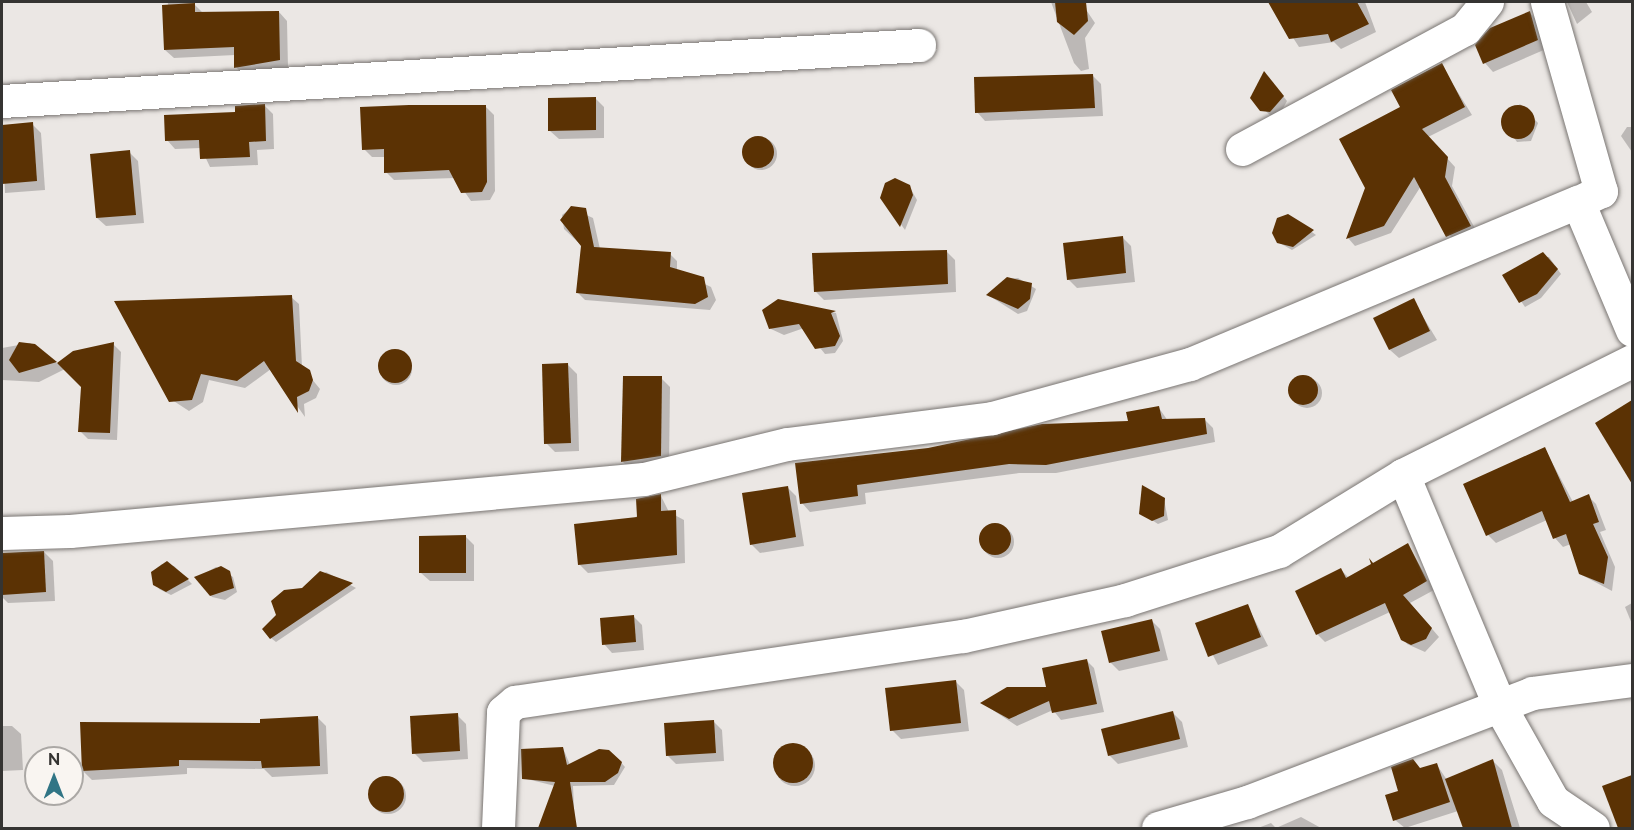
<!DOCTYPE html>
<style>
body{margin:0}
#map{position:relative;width:1634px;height:830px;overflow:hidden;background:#ebe7e4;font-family:Raleway,sans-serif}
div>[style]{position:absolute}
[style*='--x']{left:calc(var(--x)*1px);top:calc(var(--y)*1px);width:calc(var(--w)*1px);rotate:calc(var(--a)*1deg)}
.shadow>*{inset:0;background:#0003}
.round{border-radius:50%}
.building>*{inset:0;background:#5b3204}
.roads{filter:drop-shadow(0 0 2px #797572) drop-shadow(0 0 2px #797572)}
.minor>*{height:33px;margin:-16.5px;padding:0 16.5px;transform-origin:16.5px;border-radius:16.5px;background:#fff}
span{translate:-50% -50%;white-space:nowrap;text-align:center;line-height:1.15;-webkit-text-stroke:6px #f9f5f1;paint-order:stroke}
.frame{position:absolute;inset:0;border:3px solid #353432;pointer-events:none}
.north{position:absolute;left:24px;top:746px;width:60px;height:60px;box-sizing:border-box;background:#f9f5f1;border:2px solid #aba8a5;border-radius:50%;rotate:0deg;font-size:16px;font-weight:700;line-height:24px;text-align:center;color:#353432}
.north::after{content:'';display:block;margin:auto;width:21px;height:27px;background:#317585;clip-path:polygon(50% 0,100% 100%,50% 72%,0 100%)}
</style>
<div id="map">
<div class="shadow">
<div style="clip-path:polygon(168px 2px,192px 2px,203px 13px,279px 12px,287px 21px,288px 68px,244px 76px,236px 67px,235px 55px,174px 58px,165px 50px)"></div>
<div style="clip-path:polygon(1051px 2px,1081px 2px,1095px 23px,1085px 38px,1089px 69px,1081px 71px,1074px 63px)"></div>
<div style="clip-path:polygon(1270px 2px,1365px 2px,1376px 32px,1341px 49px,1334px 42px,1299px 47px)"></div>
<div style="clip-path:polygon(1567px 2px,1586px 2px,1592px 12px,1577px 24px)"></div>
<div style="clip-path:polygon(1530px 13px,1538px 21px,1546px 49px,1493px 72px,1485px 63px)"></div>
<div style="clip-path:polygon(1441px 65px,1472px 115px,1428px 137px,1455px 167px,1452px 186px,1478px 234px,1455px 244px,1421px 186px,1391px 233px,1355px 246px,1348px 238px,1402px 108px)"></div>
<div style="clip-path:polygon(1092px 75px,1101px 84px,1103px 116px,985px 121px,977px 112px)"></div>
<div style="clip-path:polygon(1268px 77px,1287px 101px,1281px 112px,1271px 116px,1252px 98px)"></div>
<div style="clip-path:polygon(595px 98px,604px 107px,604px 138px,559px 139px,550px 131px)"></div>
<div style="clip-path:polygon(1520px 104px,1538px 123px,1531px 141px,1517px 142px,1502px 120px)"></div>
<div style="clip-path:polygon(264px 105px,273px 114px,274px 149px,257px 150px,258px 165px,210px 167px,201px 148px,175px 149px,167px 140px)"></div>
<div style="clip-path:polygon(486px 107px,494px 115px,495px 191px,490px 200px,471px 201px,455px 178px,394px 180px,386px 172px,385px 157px,372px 157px,364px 149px)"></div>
<div style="clip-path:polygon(32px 124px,41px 133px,45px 190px,5px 193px,2px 126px)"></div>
<div style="clip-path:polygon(1627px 127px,1632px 127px,1632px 152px,1621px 136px)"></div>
<div class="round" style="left:745px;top:138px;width:32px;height:32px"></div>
<div style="clip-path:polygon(129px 152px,138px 161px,144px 223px,106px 226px,97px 218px)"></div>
<div style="clip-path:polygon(909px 186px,917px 200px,905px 230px,882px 198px)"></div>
<div style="clip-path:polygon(571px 208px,593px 218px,600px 249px,670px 254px,677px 261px,677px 271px,711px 287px,716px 300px,710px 310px,585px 300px,577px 292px,582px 246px,564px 229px,562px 215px)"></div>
<div style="clip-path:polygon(1288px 215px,1316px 235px,1292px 250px,1278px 242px)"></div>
<div style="clip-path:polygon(1122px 237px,1131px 246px,1135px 282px,1077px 288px,1068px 279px)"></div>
<div style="clip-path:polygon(946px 251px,955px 260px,956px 292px,824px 300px,815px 291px)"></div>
<div style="clip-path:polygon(1536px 257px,1549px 257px,1561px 274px,1541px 298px,1525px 307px,1504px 276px)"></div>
<div style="clip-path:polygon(1018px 278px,1036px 289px,1027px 311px,1018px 314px,988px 295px,1008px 279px)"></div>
<div style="clip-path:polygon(291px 297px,299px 304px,302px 367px,320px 389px,316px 398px,304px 404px,305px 417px,271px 369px,245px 388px,209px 380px,203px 402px,189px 411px,166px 396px)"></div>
<div style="clip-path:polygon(1413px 300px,1437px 340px,1399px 358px,1390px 350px)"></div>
<div style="clip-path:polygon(778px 301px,836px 313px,843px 341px,835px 353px,825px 354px,804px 328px,784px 335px,771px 329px,763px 311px)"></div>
<div style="clip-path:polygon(30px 343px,58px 364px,73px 352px,113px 344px,121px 352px,117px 440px,88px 439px,80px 431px,82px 387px,65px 369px,39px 382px,2px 380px,2px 348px)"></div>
<div class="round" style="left:380px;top:353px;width:32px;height:32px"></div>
<div style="clip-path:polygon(568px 365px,577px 374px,579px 451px,555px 452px,546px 443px)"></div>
<div style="clip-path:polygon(661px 378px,670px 387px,669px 463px,631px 470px,623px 462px)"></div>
<div class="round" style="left:1292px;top:378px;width:30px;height:30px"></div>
<div style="clip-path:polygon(1632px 401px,1632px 472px,1631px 473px,1597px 424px)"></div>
<div style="clip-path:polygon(1159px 408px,1168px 421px,1204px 419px,1213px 428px,1215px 442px,1056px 473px,1019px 473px,865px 493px,866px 504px,810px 512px,802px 503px,928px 449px,1130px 422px)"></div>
<div style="clip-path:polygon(1545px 449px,1573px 502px,1588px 496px,1596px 504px,1606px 530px,1600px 532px,1615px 567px,1612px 591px,1580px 574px,1571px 544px,1563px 547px,1555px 538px,1547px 520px,1496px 543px,1488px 535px)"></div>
<div style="clip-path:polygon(788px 488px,796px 496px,804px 546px,760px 553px,751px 544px)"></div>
<div style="clip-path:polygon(661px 496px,669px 512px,684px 520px,685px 563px,588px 573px,579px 564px)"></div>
<div style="clip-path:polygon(1164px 499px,1168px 520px,1158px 524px,1141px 513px)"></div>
<div class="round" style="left:982px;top:526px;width:32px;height:32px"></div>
<div style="clip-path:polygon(466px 537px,474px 545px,474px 581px,430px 581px,421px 573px)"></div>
<div style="clip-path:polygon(1408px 545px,1434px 590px,1410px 603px,1439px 637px,1425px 652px,1407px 644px,1390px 612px,1325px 642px,1317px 634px,1341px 570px,1349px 578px)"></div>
<div style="clip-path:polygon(44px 552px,53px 561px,55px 601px,8px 603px,2px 597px,2px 554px)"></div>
<div style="clip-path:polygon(162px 564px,174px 566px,192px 584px,171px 595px,159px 589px,152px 572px)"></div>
<div style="clip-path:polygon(216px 567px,233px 577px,237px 592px,225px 600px,212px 597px,196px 578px)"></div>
<div style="clip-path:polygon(326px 572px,356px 588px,276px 642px,271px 638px,303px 589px)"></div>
<div style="clip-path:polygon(1632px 603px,1632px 624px,1625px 607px)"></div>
<div style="clip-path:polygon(1247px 605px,1268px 646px,1218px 665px,1197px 624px)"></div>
<div style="clip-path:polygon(633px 616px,642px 625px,644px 650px,612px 653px,604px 644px)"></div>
<div style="clip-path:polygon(1151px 620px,1160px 629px,1168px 660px,1119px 671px,1110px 662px)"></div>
<div style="clip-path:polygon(1086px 660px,1094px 668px,1104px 712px,1061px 720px,1053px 710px,1017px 726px,982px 703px,1048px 688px)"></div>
<div style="clip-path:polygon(955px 681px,964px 690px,969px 731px,901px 739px,892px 730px)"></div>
<div style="clip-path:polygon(1173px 713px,1182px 722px,1188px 747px,1118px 764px,1109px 755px)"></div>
<div style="clip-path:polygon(457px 715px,466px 724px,468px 759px,423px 762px,414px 753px)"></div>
<div style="clip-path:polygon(317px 717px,326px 726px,328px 774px,272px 777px,264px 769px,187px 768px,187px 774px,92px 780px,83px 771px,262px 725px)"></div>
<div style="clip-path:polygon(713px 721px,722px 730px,724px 761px,676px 764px,668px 756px)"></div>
<div style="clip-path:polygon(2px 726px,12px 726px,21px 734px,23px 770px,2px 771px)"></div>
<div class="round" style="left:775px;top:746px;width:40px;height:40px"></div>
<div style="clip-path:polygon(563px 748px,570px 765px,618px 759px,625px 767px,614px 785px,573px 786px,575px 828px,548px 828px,544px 816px,555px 786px,523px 778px)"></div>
<div style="clip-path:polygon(1493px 761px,1502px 770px,1520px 828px,1465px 828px,1458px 811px,1405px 828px,1395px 820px,1400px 792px,1421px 770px,1437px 765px,1447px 780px)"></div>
<div style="clip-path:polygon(1632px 777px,1632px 820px,1623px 824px,1604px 787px)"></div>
<div class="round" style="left:370px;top:778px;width:36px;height:36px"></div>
<div style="clip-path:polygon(1301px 817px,1321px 828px,1258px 828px,1271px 823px,1276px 828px)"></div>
</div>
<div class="building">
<div style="clip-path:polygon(1055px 2px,1086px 2px,1088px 21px,1074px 35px,1057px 22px)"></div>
<div style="clip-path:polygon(1268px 2px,1357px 2px,1369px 24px,1331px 42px,1328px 34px,1289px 39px)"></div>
<div style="clip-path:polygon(195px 3px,195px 12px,279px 11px,280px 60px,234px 68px,234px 47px,164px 50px,162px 5px)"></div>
<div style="clip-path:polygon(1530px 11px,1538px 40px,1483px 64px,1475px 45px,1490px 28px)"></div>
<div style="clip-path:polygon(1442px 63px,1465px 107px,1422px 129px,1448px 157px,1445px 177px,1471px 226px,1446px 237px,1414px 177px,1384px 226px,1346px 239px,1365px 188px,1339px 139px,1400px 107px,1391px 90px)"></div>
<div style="clip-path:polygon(1264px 71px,1284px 96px,1270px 112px,1260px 111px,1250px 98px)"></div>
<div style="clip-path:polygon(1093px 74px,1095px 108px,975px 113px,974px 77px)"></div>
<div style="clip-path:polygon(596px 97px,596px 130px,548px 131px,548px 98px)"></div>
<div style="clip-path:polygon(265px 104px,266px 141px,249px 142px,250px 157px,200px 159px,199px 140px,165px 141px,164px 115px,235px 112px,235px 106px)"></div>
<div class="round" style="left:1501px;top:105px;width:34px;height:34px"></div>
<div style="clip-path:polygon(409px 105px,486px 105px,487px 182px,482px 192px,461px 193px,449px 170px,384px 173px,384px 149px,362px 150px,360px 107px)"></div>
<div style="clip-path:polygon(33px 122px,37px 181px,2px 184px,2px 125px)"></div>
<div class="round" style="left:742px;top:136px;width:32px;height:32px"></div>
<div style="clip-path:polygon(130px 150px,136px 215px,96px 218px,90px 154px)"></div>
<div style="clip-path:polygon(895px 178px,910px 185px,913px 195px,900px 227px,880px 198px,885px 183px)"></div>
<div style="clip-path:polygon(571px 206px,586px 208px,594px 247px,671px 252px,670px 267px,704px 277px,708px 297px,695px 304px,576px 293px,581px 246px,560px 220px)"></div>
<div style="clip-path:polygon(1288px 214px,1314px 230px,1293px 247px,1277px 243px,1272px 233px,1277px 218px)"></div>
<div style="clip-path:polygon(1123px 236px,1126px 273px,1067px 280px,1063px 243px)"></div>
<div style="clip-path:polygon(947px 250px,948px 284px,814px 292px,812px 253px)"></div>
<div style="clip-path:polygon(1543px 252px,1558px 269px,1537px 294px,1519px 303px,1502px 275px)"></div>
<div style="clip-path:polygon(1007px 277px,1032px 283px,1030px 299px,1018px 309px,986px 295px)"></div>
<div style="clip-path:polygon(292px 295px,296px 361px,310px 370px,313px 380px,309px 391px,297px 397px,298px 413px,264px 361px,237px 381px,201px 374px,192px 400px,169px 402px,114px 301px)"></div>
<div style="clip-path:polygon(1414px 298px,1430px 331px,1389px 350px,1373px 318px)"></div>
<div style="clip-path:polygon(778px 299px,836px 311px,831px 313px,840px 336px,835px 346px,815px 349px,799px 324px,769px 329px,762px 310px)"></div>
<div style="clip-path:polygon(19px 342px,35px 344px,57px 362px,19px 373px,9px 360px)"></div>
<div style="clip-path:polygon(114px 342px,110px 433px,78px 432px,81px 387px,57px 363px,73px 351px)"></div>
<div class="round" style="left:378px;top:349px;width:34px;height:34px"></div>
<div style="clip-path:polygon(568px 363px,571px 443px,544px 444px,542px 364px)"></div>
<div class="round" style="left:1288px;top:375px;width:30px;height:30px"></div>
<div style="clip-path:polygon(623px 376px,662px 376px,661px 456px,621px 462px)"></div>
<div style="clip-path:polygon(1632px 400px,1632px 484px,1595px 423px)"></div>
<div style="clip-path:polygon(1159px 406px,1162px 419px,1205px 418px,1207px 434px,1046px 465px,1009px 464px,857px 485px,858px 496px,800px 504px,795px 463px,928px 448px,1042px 424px,1128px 421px,1126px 412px)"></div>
<div style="clip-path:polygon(1545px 447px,1570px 502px,1589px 494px,1599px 522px,1593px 524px,1608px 557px,1604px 584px,1579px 574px,1566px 534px,1553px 539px,1542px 511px,1486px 536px,1463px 484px)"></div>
<div style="clip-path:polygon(1142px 485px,1165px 498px,1164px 516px,1152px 521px,1139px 514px)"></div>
<div style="clip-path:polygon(788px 486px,796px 537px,750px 545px,742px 493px)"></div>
<div style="clip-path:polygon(661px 494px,661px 511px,676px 510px,677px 555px,578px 565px,574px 524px,637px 517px,636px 499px)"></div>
<div class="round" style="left:979px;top:523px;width:32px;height:32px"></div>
<div style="clip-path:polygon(466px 535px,466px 573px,419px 573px,419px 536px)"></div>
<div style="clip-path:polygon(1408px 543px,1427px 581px,1403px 595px,1432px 628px,1426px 639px,1411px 645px,1401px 640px,1385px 603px,1316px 635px,1295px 591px,1341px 568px,1346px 578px,1371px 564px,1369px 558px,1373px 563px)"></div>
<div style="clip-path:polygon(44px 551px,46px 592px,2px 595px,2px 553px)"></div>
<div style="clip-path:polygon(167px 561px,189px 579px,166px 592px,153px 585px,151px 572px)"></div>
<div style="clip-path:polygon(221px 566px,230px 571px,234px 588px,210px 596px,194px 577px)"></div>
<div style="clip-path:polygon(320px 571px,353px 583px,270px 639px,262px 629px,276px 615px,271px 601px,284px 590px,302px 588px)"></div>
<div style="clip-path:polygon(1248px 604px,1261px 637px,1208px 657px,1195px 623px)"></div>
<div style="clip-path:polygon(634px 615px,636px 642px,602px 645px,600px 618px)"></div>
<div style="clip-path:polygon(1152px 619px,1160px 651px,1109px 663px,1101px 631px)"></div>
<div style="clip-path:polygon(1087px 659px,1097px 704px,1052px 713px,1049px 701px,1009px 719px,980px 703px,1007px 687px,1046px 687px,1042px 668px)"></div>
<div style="clip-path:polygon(956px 680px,961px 723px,890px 731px,885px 688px)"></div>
<div style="clip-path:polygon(1173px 711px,1180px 739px,1108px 756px,1101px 729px)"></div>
<div style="clip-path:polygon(458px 713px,460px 751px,412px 754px,410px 716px)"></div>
<div style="clip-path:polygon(318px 716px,320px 766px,262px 768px,261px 761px,179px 760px,179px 766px,82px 771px,80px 722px,260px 723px,260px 719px)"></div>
<div style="clip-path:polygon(714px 720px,716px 753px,666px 756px,664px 723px)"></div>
<div class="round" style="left:773px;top:743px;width:40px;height:40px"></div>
<div style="clip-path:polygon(563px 747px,567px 765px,599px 749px,609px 750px,622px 762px,618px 773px,605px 782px,570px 782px,577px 828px,538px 828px,555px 782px,522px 779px,521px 749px)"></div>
<div style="clip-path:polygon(1413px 759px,1420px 768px,1437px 763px,1450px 802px,1393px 821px,1385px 795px,1398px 791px,1391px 767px)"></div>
<div style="clip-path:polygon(1493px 759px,1512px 828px,1463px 828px,1445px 779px)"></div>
<div style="clip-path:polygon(1632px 775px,1632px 828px,1618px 828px,1602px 786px)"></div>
<div class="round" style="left:368px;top:776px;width:36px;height:36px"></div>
</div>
<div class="roads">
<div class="minor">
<div style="--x:1547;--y:2;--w:197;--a:74.1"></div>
<div style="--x:1601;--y:191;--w:25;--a:154"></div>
<div style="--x:1578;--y:202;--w:139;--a:67.1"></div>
<div style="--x:2;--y:101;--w:919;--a:-3.49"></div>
<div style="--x:1242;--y:149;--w:253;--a:-28.3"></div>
<div style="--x:1465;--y:29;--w:35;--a:-51"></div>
<div style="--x:1403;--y:475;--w:249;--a:67.3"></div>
<div style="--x:1499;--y:705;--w:110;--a:60.6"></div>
<div style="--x:1553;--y:801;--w:48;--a:34"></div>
<div style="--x:2;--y:533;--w:68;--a:-1.7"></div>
<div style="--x:70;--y:531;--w:576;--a:-5.18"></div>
<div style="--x:644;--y:479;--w:147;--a:-13.8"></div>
<div style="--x:787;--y:444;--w:207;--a:-7.2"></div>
<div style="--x:992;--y:418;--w:205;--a:-15.3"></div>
<div style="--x:1190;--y:364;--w:420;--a:-22.7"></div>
<div style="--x:498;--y:828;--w:116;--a:-87.5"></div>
<div style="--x:503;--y:712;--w:16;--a:-40"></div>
<div style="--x:515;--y:702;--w:453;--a:-8.4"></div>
<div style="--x:963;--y:636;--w:166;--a:-12.5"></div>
<div style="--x:1125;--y:600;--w:162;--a:-17.7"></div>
<div style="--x:1279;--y:551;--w:145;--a:-31.5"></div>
<div style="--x:1403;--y:475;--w:256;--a:-26.5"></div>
<div style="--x:1158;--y:828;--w:93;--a:-16.3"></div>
<div style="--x:1247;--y:802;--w:305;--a:-20.9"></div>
<div style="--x:1532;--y:693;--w:101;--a:-7.4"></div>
</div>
</div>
<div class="frame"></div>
<div class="north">N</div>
</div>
